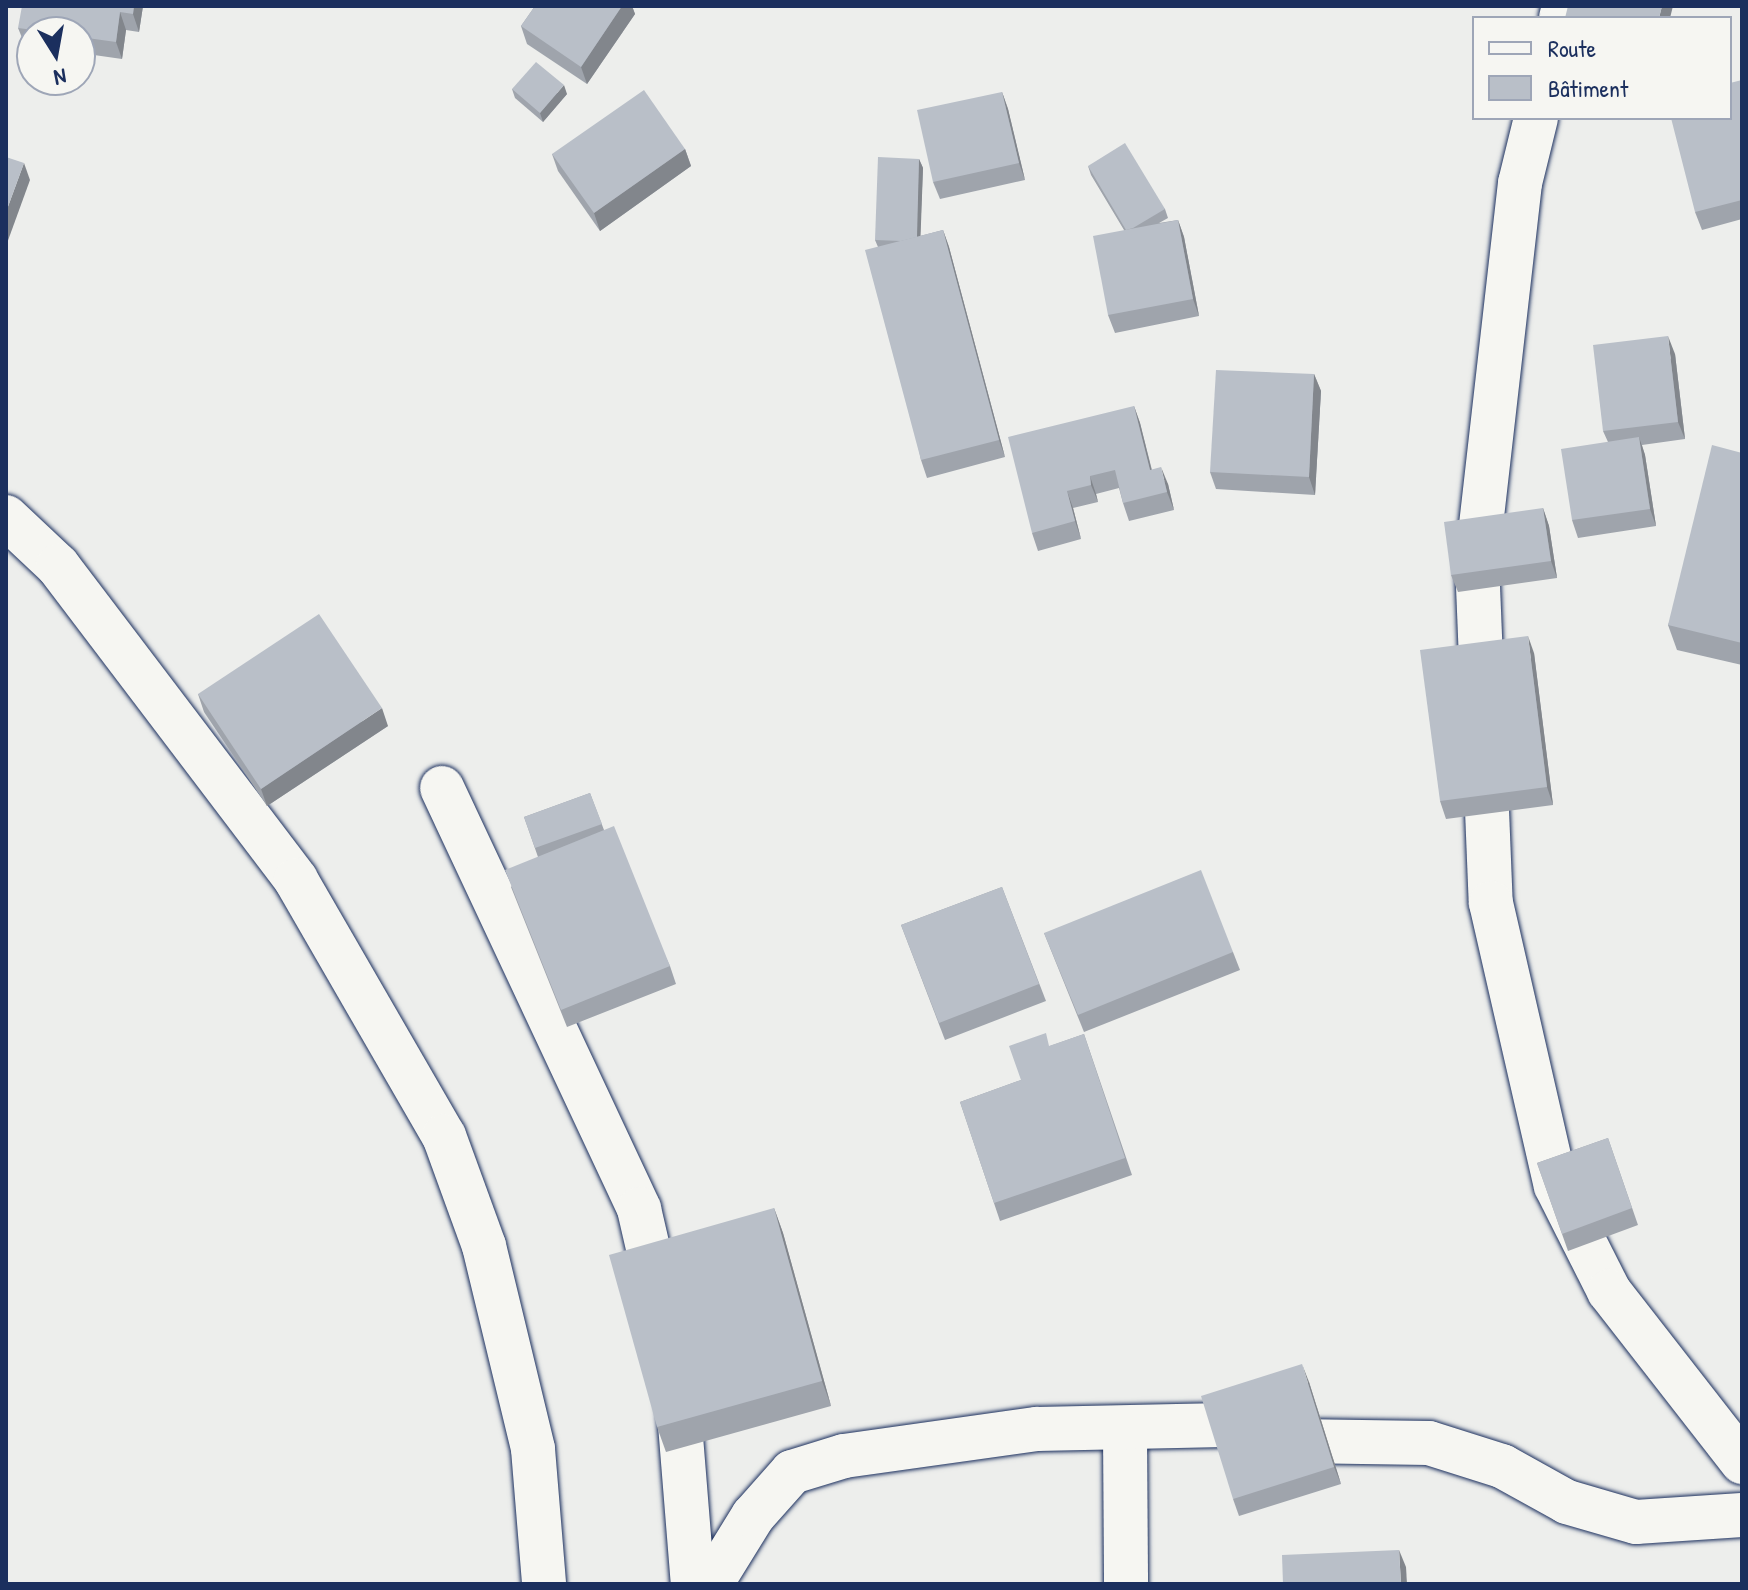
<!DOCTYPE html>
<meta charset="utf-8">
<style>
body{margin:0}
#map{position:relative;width:1748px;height:1590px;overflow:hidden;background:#edeeec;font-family:"Patrick Hand",sans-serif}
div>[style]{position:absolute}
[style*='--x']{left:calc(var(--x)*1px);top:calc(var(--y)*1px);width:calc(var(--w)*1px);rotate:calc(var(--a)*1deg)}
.roads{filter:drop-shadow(0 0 2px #1b2f5e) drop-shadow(0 0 2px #1b2f5e)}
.street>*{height:44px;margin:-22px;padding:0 22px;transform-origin:22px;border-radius:22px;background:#f6f6f2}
.wall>*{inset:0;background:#9fa4ac}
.shaded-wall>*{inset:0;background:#82868c}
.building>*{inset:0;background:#b9bfc8}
span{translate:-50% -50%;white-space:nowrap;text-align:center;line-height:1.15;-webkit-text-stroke:7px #f6f6f2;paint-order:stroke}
.frame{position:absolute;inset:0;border:8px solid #1b2f5e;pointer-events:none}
.legend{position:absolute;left:1472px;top:16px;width:260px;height:104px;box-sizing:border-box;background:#f6f6f2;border:2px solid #9ea6b7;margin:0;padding:10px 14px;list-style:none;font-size:24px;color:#1b2f5e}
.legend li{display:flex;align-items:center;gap:16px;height:40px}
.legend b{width:40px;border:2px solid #9ea6b7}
.north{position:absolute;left:16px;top:16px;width:80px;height:80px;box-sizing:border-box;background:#f6f6f2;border:2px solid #9ea6b7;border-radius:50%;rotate:169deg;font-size:22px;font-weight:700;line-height:32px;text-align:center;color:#1b2f5e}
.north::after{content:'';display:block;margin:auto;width:28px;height:36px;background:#1b2f5e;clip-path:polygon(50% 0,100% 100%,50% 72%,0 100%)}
</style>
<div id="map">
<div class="roads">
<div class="street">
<div style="--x:1561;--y:18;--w:12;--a:-76"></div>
<div style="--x:1536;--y:118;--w:67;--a:103.8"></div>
<div style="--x:1520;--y:183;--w:380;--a:96.5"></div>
<div style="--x:1477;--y:561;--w:342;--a:87.7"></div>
<div style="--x:1491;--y:903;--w:290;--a:77.1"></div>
<div style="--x:1556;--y:1186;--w:118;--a:63.2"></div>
<div style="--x:1609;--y:1291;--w:217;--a:52.1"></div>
<div style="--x:6;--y:517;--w:71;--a:43.3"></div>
<div style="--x:58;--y:566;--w:394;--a:52.8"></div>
<div style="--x:296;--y:880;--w:296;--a:60"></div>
<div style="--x:444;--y:1136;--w:117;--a:70"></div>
<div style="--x:484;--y:1246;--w:209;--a:76.4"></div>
<div style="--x:533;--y:1449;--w:135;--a:85.3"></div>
<div style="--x:442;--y:788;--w:465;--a:64.9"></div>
<div style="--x:639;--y:1209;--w:93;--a:77"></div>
<div style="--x:677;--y:1387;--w:198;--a:85.4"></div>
<div style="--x:1125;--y:1432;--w:152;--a:89.6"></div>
<div style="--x:711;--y:1584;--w:80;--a:-58.3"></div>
<div style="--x:753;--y:1516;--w:59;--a:-48.4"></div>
<div style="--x:792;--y:1472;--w:54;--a:-17.1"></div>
<div style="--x:844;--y:1456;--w:195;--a:-8"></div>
<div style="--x:1037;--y:1429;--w:187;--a:-1.2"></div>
<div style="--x:1224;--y:1425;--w:75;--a:12.4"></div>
<div style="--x:1297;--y:1441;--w:132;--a:0.9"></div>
<div style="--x:1429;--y:1443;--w:77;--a:17.5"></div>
<div style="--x:1502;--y:1466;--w:74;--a:29"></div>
<div style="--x:1567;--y:1502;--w:72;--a:16.2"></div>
<div style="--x:1636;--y:1522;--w:106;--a:-3.8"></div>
</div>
</div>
<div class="wall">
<div style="clip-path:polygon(143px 6px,139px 32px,126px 30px,122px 59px,80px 53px,80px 32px,32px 32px,32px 46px,25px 45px,18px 28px)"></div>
<div style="clip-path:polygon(535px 6px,632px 6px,635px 14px,587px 84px,527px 44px,521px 26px)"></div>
<div style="clip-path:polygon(1742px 80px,1742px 219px,1702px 230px,1695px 212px)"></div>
<div style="clip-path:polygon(512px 89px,567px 94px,543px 122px,515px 98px)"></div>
<div style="clip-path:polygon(1002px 92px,1008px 109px,1025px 180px,940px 199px,933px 182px)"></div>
<div style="clip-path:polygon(685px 149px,691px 166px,600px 231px,558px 171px,552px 154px)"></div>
<div style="clip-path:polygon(919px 159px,923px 168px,920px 236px,943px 230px,949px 247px,1005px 457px,927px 478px,921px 460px,878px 247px,875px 240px)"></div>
<div style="clip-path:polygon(1088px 166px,1165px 209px,1168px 218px,1159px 223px,1178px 220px,1184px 237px,1199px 316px,1115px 333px,1108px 315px,1124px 230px,1091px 175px)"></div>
<div style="clip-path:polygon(1675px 354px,1685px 439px,1642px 445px,1645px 455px,1656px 526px,1578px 538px,1572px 520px,1608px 442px,1603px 431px)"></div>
<div style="clip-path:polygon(1314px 374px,1321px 391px,1315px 495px,1216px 489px,1210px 472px)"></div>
<div style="clip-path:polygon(1134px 406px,1140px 423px,1152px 470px,1168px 484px,1174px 510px,1129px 521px,1123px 503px,1119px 488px,1096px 494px,1098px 502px,1073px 508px,1081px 539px,1038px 551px,1032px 533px)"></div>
<div style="clip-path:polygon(1742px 453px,1742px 665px,1677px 650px,1668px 625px)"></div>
<div style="clip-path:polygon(1543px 508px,1549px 526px,1557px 578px,1458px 592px,1451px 575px)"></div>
<div style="clip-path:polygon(1534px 653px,1553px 805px,1446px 819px,1440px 801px)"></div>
<div style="clip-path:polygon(198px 694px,388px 726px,267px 806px,204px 712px)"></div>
<div style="clip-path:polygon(590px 793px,604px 830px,670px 966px,676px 984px,567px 1027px,511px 887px,538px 857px,524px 817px)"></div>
<div style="clip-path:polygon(1002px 887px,1046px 1001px,945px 1040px,901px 925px)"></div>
<div style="clip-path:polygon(1044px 933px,1233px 952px,1240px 970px,1084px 1032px)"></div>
<div style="clip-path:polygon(1084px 1034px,1132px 1175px,1000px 1221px,960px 1102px,1021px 1080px,1050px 1046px)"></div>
<div style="clip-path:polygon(1608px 1138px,1638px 1225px,1568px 1251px,1537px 1163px)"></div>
<div style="clip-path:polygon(774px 1208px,783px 1233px,831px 1406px,666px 1452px,657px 1427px)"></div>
<div style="clip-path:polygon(1309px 1382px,1341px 1484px,1239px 1516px,1233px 1499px)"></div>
</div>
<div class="shaded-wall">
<div style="clip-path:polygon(134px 6px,143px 6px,139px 32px,133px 14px)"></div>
<div style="clip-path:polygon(622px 6px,632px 6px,635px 14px,587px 84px,581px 67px)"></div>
<div style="clip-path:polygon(1662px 6px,1673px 6px,1670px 18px,1659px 18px)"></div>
<div style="clip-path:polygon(120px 12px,126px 30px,122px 59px,116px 42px)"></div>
<div style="clip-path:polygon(564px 85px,567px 94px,543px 122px,540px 113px)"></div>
<div style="clip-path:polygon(1002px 92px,1008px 109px,1025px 180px,1019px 163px)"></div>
<div style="clip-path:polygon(685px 149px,691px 166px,600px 231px,594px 213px)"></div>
<div style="clip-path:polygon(919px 159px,923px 168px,920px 251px,916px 242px)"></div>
<div style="clip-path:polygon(24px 163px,30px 180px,6px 246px,6px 212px)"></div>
<div style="clip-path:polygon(1178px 220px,1184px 237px,1199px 316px,1193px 299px)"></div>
<div style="clip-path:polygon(943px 230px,949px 247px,1005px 457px,999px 440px)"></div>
<div style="clip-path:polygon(1668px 336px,1675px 354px,1685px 439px,1678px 422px)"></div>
<div style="clip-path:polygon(1314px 374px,1321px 391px,1315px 495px,1309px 477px)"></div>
<div style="clip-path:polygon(1134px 406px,1140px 423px,1156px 488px,1150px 470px)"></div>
<div style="clip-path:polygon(1639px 437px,1645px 455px,1656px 526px,1650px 509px)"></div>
<div style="clip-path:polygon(1161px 467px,1168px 484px,1174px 510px,1167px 492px)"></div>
<div style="clip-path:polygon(1090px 476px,1096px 494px,1098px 502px,1091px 485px)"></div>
<div style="clip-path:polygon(1067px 491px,1073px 508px,1081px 539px,1075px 521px)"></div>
<div style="clip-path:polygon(1543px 508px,1549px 526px,1557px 578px,1551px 561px)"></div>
<div style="clip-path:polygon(1528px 636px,1534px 653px,1553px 805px,1547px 787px)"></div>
<div style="clip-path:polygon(382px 708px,388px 726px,267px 806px,261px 789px)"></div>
<div style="clip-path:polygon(774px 1208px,783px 1233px,831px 1406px,822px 1381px)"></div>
<div style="clip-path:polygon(1302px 1364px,1309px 1382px,1341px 1484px,1334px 1467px)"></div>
<div style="clip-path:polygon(1399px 1550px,1406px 1567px,1407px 1584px,1401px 1584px)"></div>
</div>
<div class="building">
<div style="clip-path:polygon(22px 6px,134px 6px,133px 14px,120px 12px,116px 42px,80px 37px,80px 32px,49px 32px,18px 28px)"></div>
<div style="clip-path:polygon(535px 6px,622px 6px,581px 67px,521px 26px)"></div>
<div style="clip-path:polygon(1568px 6px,1662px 6px,1659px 18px,1565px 18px)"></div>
<div style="clip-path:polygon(536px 62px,564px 85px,540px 113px,512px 89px)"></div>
<div style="clip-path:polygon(1742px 80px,1742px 200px,1695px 212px,1671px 118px,1730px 118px,1730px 83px)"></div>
<div style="clip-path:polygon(644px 90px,685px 149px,594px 213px,552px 154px)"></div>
<div style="clip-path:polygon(1002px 92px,1019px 163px,933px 182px,917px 110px)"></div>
<div style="clip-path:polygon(1125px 143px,1165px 209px,1133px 228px,1126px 230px,1088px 166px)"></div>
<div style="clip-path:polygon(6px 157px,24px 163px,6px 212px)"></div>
<div style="clip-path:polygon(878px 157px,919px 159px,917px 237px,901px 241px,875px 240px)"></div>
<div style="clip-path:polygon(1178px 220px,1193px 299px,1108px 315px,1093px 236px)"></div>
<div style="clip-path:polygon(943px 230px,999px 440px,921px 460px,865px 250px)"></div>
<div style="clip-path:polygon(1668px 336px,1678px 422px,1603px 431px,1593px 345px)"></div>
<div style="clip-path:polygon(1216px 370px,1314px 374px,1309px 477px,1210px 472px)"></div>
<div style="clip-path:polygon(1134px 406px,1150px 470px,1161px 467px,1167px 492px,1123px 503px,1115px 470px,1090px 476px,1091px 485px,1067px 491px,1075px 521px,1032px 533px,1008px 437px)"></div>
<div style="clip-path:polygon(1639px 437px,1650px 509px,1572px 520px,1561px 449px)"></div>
<div style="clip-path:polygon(1712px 445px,1742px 453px,1742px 643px,1668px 625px)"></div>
<div style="clip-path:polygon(1543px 508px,1551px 561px,1451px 575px,1444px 522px)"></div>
<div style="clip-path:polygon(319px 614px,382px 708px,261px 789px,198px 694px)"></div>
<div style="clip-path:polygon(1528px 636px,1547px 787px,1440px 801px,1420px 650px)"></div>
<div style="clip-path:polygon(590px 793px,602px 824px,535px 848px,524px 817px)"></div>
<div style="clip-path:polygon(614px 826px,670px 966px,561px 1010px,505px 870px)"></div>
<div style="clip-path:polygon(1201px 870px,1233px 952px,1078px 1015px,1044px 933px)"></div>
<div style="clip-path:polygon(1002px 887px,1039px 984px,939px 1023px,901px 925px)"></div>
<div style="clip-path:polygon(1046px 1033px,1049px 1046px,1084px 1034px,1125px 1158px,994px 1203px,960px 1102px,1021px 1080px,1009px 1046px)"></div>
<div style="clip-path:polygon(1608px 1138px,1632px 1208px,1562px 1234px,1537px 1163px)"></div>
<div style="clip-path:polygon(774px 1208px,822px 1381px,657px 1427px,609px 1255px)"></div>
<div style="clip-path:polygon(1302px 1364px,1334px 1467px,1233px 1499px,1201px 1396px)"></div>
<div style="clip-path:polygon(1399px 1550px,1401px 1584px,1283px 1584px,1282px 1555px)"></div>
</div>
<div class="frame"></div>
<ul class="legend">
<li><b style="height:10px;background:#f6f6f2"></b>Route</li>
<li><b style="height:22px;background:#b9bfc8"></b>Bâtiment</li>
</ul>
<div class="north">N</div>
</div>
